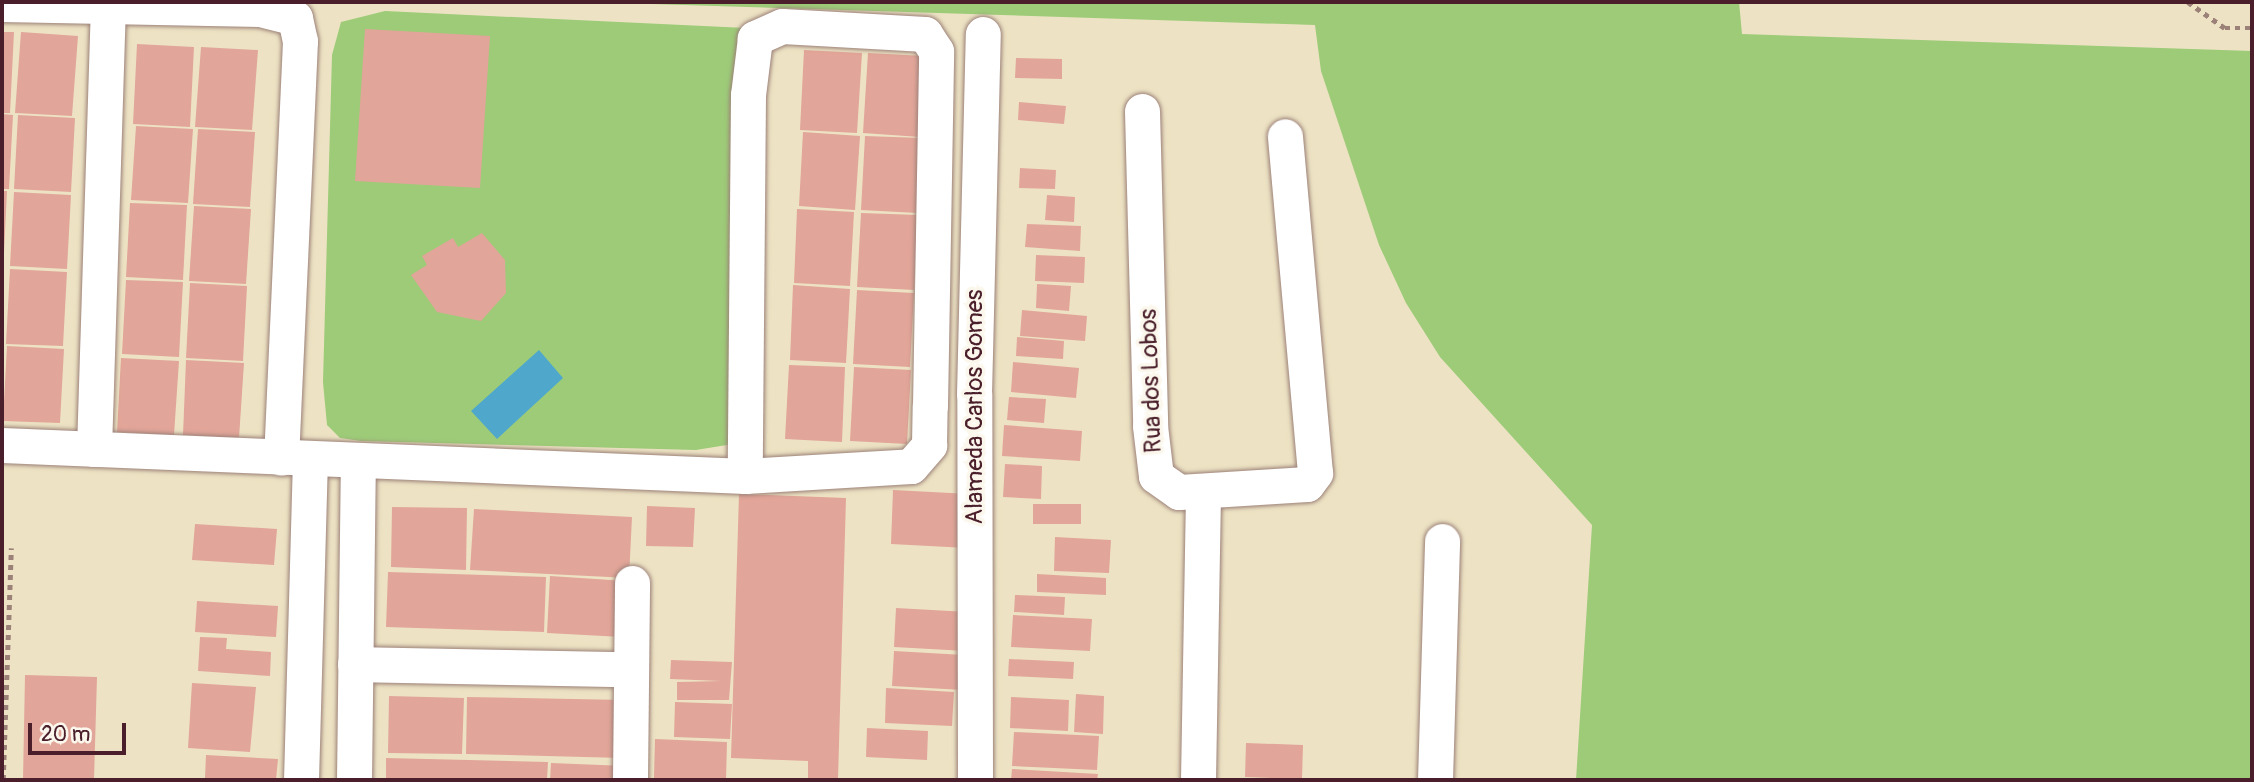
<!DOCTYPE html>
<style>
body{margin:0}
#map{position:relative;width:2254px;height:782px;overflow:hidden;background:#ede3c4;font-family:Pangolin,sans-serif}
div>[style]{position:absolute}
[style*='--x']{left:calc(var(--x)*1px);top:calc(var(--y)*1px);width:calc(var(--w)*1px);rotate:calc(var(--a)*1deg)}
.green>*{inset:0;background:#9dcb78}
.water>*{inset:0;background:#4fa8cc}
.building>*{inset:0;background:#e2a599}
.path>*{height:4.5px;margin-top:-2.25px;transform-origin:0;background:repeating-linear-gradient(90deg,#9c8178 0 5px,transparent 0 10px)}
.roads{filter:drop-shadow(0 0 2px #9c8178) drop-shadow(0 0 2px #9c8178)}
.street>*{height:35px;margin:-17.5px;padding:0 17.5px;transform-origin:17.5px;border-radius:17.5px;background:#fff}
span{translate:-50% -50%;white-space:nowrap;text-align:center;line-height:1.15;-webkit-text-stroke:7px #fbf7ec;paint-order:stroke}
.street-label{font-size:24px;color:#4a1f2b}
.frame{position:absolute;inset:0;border:4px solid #4a1f2b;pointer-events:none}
.scale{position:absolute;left:28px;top:723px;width:98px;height:32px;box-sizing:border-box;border:4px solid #4a1f2b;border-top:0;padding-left:9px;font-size:21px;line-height:24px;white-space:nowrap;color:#4a1f2b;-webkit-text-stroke:5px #fbf7ec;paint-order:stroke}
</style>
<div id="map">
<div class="green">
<div style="clip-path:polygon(587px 2px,1739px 2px,1742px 34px,2252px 51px,2252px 780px,1576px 780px,1592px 525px,1440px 357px,1406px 303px,1379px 245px,1321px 71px,1315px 25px)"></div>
<div style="clip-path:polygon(385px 11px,746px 28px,739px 443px,696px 450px,361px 441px,340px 438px,327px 425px,323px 382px,332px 55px,341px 22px)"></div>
</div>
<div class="water">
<div style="clip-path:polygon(539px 350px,563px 378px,497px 439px,471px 411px)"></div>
</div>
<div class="building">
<div style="clip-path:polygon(365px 29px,490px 36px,480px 188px,355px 181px)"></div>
<div style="clip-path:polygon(2px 32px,14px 32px,10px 113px,2px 113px)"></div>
<div style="clip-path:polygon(21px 32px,78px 36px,72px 116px,15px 113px)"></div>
<div style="clip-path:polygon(137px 44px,194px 47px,190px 127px,133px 124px)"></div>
<div style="clip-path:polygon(201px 47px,258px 50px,252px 130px,195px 127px)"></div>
<div style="clip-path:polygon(804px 50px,862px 53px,857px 133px,800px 130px)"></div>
<div style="clip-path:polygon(868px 53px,924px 56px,920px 137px,863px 133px)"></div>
<div style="clip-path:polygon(1016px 58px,1062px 59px,1062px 79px,1015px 78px)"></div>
<div style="clip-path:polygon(1019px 102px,1066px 106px,1064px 124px,1018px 120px)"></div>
<div style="clip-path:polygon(2px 114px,13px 115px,9px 189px,2px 189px)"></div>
<div style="clip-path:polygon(18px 115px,75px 118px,71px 192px,14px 189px)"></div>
<div style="clip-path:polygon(136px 126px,193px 129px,188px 203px,131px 200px)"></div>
<div style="clip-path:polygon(198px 129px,255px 132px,250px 207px,193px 204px)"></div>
<div style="clip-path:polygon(803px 132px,860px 136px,855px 210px,799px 206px)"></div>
<div style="clip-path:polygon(865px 136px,922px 138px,918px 213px,861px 210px)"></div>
<div style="clip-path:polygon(1020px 168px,1056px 170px,1055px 189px,1019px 188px)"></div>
<div style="clip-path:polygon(2px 191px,7px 191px,4px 253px,2px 253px)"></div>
<div style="clip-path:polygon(14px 192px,71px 195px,67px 269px,10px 266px)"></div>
<div style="clip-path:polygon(1047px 195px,1075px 197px,1074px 222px,1045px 220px)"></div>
<div style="clip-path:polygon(130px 203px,187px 205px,183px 280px,126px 277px)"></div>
<div style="clip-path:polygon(194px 206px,251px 209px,246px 284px,189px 281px)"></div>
<div style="clip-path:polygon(797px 209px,854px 212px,850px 286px,794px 283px)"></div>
<div style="clip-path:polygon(861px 213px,918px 215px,914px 290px,857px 287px)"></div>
<div style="clip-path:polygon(1027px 224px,1081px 226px,1080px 251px,1025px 247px)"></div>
<div style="clip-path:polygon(482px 233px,505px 260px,506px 293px,481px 321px,437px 312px,411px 275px,427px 265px,422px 256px,453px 238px,458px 247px)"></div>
<div style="clip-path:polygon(1036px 255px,1085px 257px,1084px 283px,1035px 281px)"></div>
<div style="clip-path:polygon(10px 269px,67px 272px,63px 346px,6px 344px)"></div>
<div style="clip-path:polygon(126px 280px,183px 282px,179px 357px,122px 354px)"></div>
<div style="clip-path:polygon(190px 283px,247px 286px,243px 361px,186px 358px)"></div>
<div style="clip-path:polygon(1037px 284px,1071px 286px,1069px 311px,1036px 308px)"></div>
<div style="clip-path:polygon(793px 285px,850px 289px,846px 363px,790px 360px)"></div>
<div style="clip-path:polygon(857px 290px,914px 293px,910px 367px,853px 364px)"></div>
<div style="clip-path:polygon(1022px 310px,1087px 316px,1085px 341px,1020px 336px)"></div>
<div style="clip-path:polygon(1017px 337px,1064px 341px,1063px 359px,1016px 356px)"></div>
<div style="clip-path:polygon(7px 346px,64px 349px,60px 423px,3px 421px)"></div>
<div style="clip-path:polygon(121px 358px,179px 361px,174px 435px,117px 432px)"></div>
<div style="clip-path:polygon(186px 360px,244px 363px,239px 438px,183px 435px)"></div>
<div style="clip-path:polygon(1013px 362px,1079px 368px,1076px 398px,1011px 392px)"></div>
<div style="clip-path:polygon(789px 365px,845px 367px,842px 442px,785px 439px)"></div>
<div style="clip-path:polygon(854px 367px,911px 370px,907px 444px,850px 441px)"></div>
<div style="clip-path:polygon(1009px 397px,1046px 399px,1044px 423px,1007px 420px)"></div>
<div style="clip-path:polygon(1004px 425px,1082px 431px,1080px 461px,1002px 456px)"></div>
<div style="clip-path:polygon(1005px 464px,1042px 466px,1041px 499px,1003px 497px)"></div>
<div style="clip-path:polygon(893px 490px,970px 494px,967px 548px,891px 544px)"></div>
<div style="clip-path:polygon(739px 494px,846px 498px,838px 780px,808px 780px,808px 761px,731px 758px)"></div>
<div style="clip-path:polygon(1033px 504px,1081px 504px,1081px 524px,1033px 524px)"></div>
<div style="clip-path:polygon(647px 506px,695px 508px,693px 547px,646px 546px)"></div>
<div style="clip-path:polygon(392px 507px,467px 508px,466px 570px,391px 567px)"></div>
<div style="clip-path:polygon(474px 509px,632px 517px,629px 578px,470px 570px)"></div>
<div style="clip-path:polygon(195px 524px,277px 529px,274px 565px,192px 560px)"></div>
<div style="clip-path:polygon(1055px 537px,1111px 540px,1109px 573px,1054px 571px)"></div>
<div style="clip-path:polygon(388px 572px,546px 577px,544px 632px,386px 627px)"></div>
<div style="clip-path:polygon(1037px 574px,1106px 578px,1106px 595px,1037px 592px)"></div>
<div style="clip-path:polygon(550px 576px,626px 581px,622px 637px,547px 633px)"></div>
<div style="clip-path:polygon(1015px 595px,1065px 597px,1064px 615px,1014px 612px)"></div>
<div style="clip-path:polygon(197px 601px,278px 606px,276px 637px,195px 632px)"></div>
<div style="clip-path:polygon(896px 608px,968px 612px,966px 651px,894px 647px)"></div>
<div style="clip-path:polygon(1013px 615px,1092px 619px,1090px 651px,1011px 647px)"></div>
<div style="clip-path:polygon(200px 637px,227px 638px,226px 649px,271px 652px,270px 676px,198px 671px)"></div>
<div style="clip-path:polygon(894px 651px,964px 655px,963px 690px,892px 686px)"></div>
<div style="clip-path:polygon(1009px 659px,1074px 662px,1073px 679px,1008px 676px)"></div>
<div style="clip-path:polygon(671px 660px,732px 662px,729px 700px,677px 700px,677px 682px,721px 681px,670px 679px)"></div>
<div style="clip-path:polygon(25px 675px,97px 677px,94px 780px,23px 780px)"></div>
<div style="clip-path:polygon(192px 683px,256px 687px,250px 752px,188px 748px)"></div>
<div style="clip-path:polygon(886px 688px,954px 692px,952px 726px,885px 723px)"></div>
<div style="clip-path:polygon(1076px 694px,1104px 696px,1103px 734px,1074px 732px)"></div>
<div style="clip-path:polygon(389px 696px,464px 698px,462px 754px,388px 753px)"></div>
<div style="clip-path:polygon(467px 697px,625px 700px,623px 758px,466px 754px)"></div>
<div style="clip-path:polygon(1011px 697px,1069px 700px,1068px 731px,1010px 728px)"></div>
<div style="clip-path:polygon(675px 702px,732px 704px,730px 739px,674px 737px)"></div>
<div style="clip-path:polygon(867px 728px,928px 731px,927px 760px,866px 757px)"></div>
<div style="clip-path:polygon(1014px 732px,1099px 736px,1097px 770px,1012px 766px)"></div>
<div style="clip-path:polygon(655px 739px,727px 742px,726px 780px,654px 778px)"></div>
<div style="clip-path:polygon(1246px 743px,1303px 745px,1302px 779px,1245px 777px)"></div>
<div style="clip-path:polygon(206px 755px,278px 759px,276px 780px,205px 778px)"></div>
<div style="clip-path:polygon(386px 758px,548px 762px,547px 780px,386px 780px)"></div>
<div style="clip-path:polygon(551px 763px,626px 766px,626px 780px,550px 780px)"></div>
<div style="clip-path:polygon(1012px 769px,1098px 774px,1097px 780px,1011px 780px)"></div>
</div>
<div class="path">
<div style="--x:2188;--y:2;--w:45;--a:35.1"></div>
<div style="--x:2225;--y:28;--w:27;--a:0"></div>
<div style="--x:3;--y:780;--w:232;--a:-88"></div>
</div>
<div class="roads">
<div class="street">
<div style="--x:2;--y:4;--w:258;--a:1.1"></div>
<div style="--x:260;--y:9;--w:36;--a:14"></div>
<div style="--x:295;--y:18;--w:24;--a:78"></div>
<div style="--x:300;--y:41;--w:417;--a:92.6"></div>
<div style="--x:1142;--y:111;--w:315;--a:88.5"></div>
<div style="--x:1150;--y:426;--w:50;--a:83.2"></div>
<div style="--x:1156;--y:476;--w:28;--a:35"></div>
<div style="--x:1179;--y:492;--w:128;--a:-3.6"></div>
<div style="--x:1307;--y:484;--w:14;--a:-54"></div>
<div style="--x:1315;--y:473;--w:338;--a:-95.1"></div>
<div style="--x:2;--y:445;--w:744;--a:2.39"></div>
<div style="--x:745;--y:476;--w:166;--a:-3.4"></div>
<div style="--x:911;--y:466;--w:28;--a:-49"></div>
<div style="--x:929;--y:445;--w:39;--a:-89"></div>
<div style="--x:930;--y:406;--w:355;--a:-89"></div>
<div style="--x:936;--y:51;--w:20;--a:-123"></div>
<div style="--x:925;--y:34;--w:143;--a:-176.8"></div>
<div style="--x:782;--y:26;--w:30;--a:156"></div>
<div style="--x:755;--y:38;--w:57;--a:97"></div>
<div style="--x:748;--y:95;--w:381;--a:90.5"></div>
<div style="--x:94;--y:449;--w:443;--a:-88.2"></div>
<div style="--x:355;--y:664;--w:265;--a:1.1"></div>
<div style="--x:301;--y:780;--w:320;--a:-88.4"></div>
<div style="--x:354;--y:780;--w:316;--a:-89.3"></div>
<div style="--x:630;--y:780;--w:197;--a:-89.4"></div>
<div style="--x:975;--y:780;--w:386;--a:-90.1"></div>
<div style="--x:974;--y:394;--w:360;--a:-88.6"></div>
<div style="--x:1198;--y:780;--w:288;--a:-89"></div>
<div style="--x:1435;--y:780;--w:239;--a:-88.3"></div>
</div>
</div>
<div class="street-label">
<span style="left:1151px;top:381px;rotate:-92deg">Rua dos Lobos</span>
<span style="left:975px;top:407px;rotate:-90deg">Alameda Carlos Gomes</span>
</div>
<div class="frame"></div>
<div class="scale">20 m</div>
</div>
